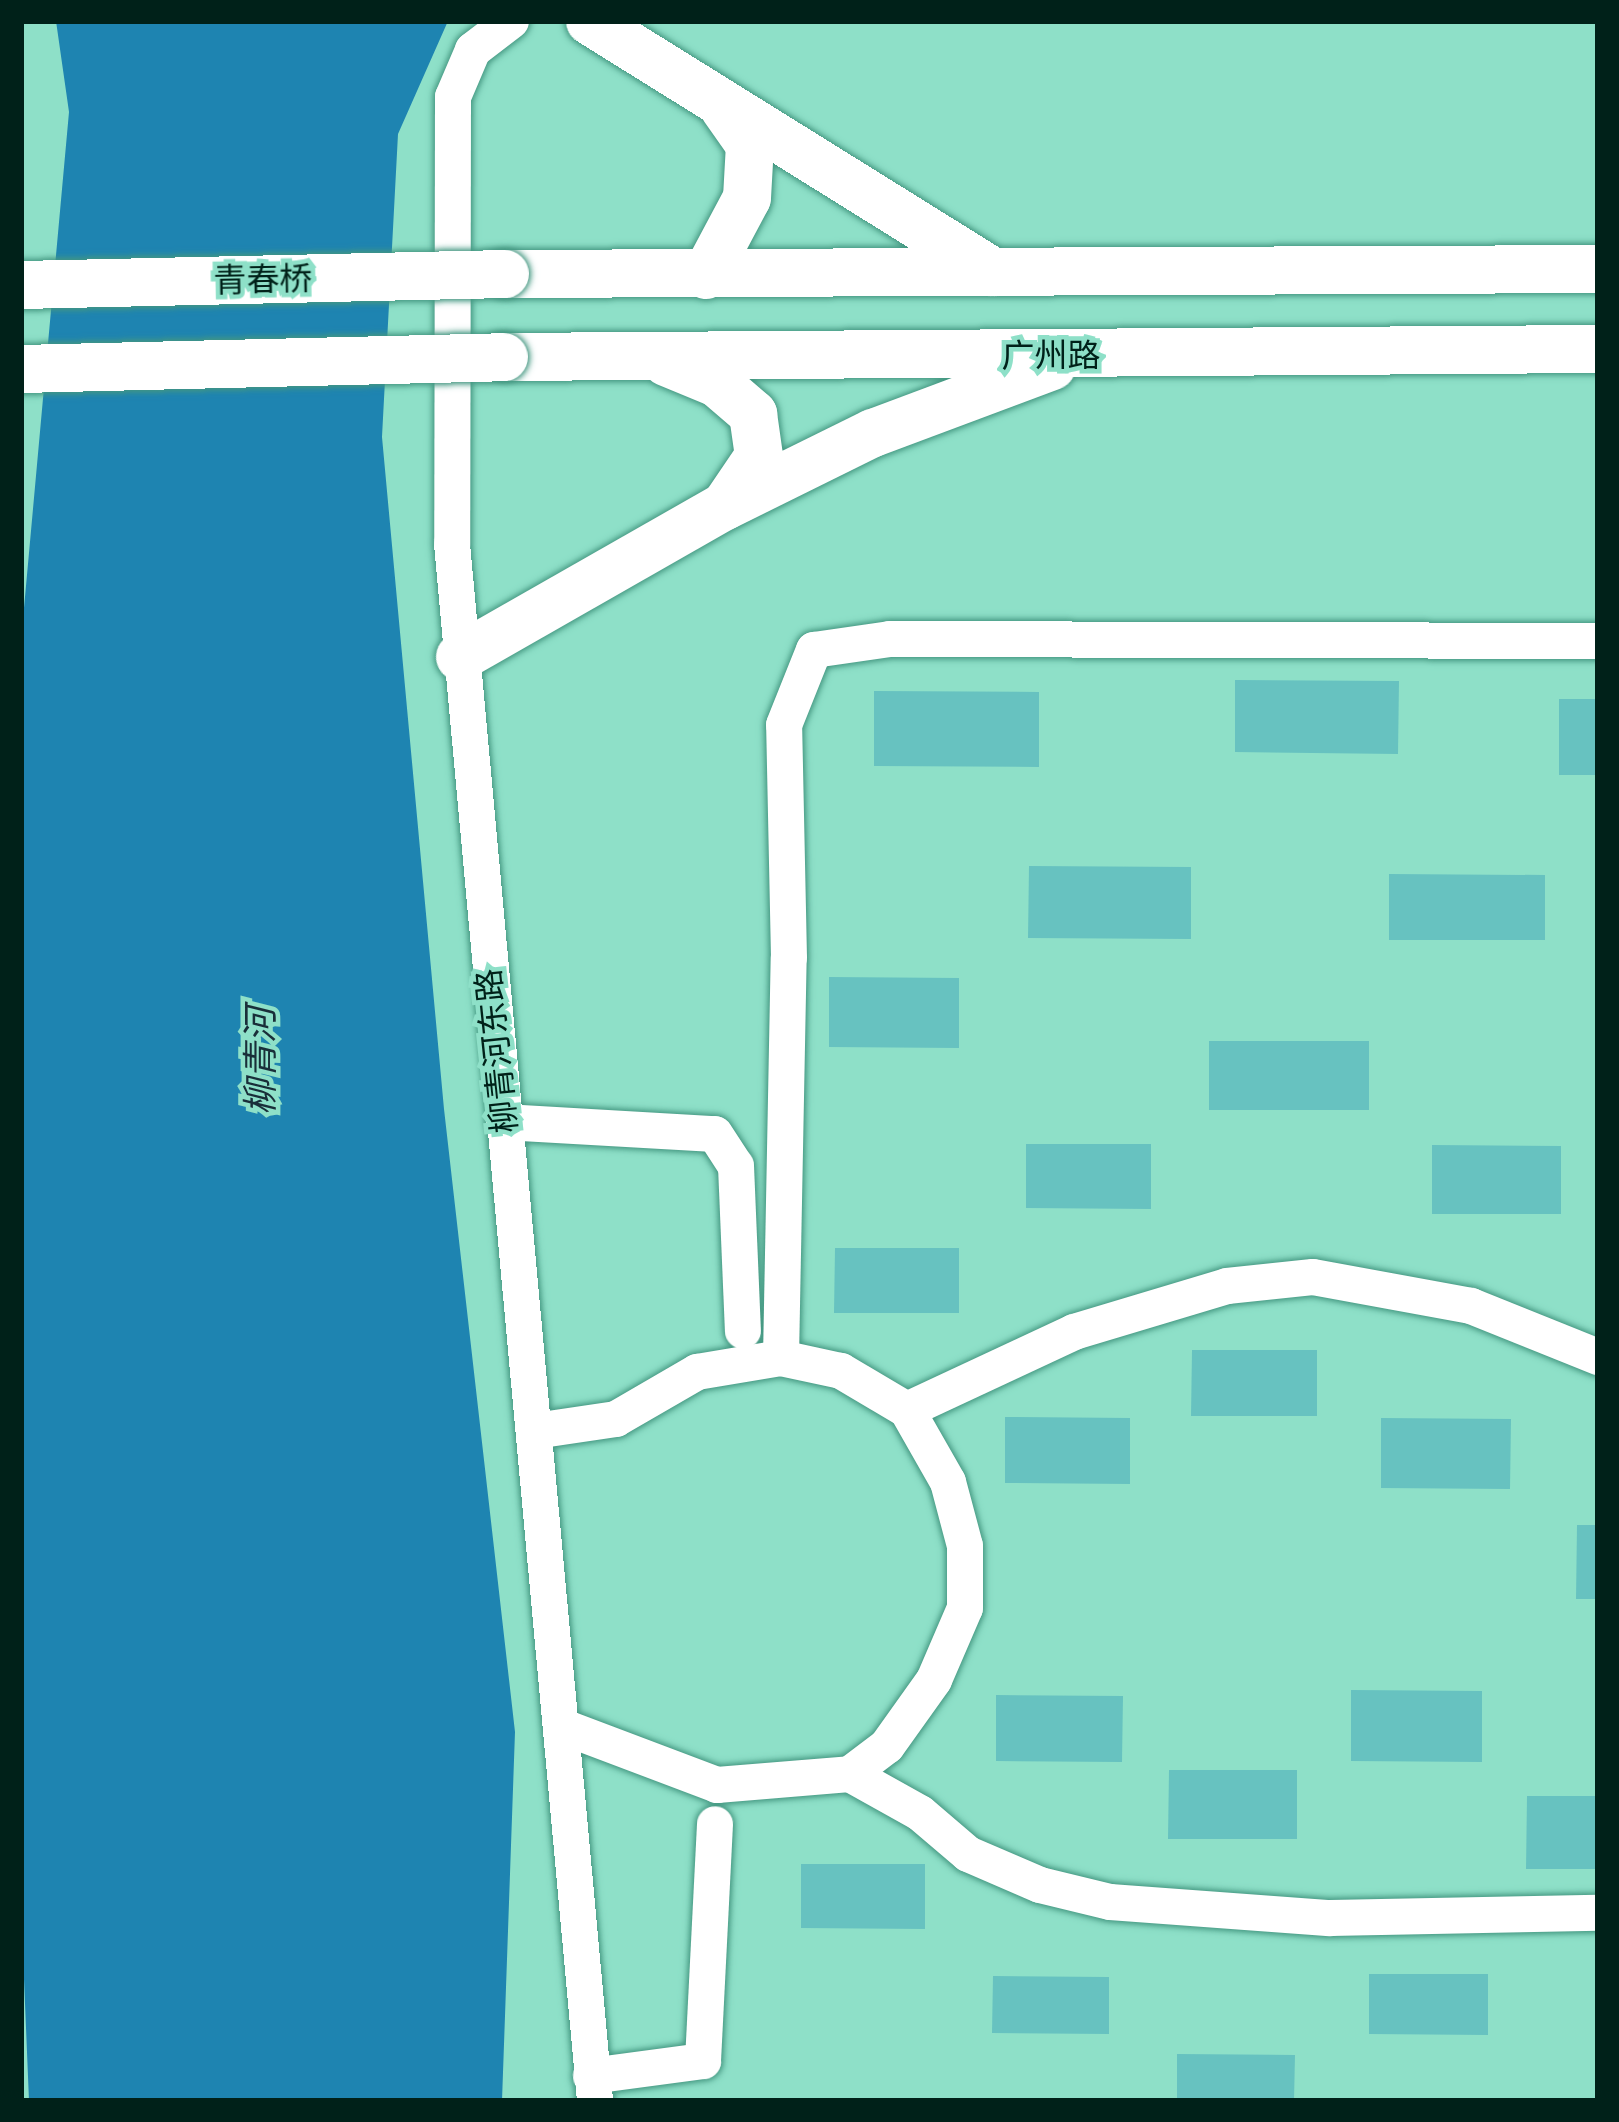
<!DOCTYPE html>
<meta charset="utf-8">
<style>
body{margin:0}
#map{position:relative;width:1619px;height:2122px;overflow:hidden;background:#8ee0c8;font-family:"DM Sans","Noto Sans SC",sans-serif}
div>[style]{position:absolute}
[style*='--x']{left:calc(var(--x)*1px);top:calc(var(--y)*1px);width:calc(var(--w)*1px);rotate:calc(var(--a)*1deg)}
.water>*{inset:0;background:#1e84b1}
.building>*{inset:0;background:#67c2c0}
.roads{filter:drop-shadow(0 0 3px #449781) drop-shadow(0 0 3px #449781)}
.minor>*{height:36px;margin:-18px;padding:0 18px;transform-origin:18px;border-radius:18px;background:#fff}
.major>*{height:48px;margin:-24px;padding:0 24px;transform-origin:24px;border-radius:24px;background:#fff}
.bridges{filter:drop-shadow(0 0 3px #449781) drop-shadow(0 0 3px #449781)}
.major-bridge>*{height:48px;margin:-24px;padding:0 24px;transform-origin:24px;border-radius:24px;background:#fff}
span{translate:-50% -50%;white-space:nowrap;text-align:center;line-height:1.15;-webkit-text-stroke:9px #8ee0c8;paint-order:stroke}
.street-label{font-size:33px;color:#002119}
.water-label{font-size:36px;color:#192e39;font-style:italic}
.frame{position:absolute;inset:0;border:24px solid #002119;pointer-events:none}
</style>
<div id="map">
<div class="water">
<div style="clip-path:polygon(56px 21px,448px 21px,398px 134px,382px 437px,444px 1109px,515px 1732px,502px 2101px,29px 2101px,21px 1906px,21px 641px,69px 112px)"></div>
</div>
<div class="building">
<div style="clip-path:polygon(1235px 680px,1399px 681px,1398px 754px,1235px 752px)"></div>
<div style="clip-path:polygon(874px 691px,1039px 692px,1039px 767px,874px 766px)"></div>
<div style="clip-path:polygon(1559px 699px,1598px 699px,1598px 775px,1559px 775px)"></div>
<div style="clip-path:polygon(1029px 866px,1191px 867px,1191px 939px,1028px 938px)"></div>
<div style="clip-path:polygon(1389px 874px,1545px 875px,1545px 940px,1389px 940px)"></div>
<div style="clip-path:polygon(829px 977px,959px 978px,959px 1048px,829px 1047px)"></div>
<div style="clip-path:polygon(1209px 1041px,1369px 1041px,1369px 1110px,1209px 1110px)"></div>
<div style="clip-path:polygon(1026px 1144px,1151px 1144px,1151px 1209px,1026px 1208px)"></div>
<div style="clip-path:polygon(1432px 1145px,1561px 1146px,1561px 1214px,1432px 1214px)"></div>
<div style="clip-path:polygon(835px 1248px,959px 1248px,959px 1313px,834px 1313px)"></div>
<div style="clip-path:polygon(1192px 1350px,1317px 1350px,1317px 1416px,1191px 1416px)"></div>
<div style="clip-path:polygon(1005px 1417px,1130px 1418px,1130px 1484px,1005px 1483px)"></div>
<div style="clip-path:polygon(1381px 1418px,1511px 1419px,1510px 1489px,1381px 1488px)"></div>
<div style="clip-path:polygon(1577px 1525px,1598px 1525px,1598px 1599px,1576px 1599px)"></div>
<div style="clip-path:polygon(1351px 1690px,1482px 1691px,1482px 1762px,1351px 1761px)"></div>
<div style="clip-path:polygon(996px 1695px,1123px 1696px,1122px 1762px,996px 1761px)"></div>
<div style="clip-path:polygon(1169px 1770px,1297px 1770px,1297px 1839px,1168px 1839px)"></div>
<div style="clip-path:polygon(1527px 1796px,1598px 1796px,1598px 1869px,1526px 1869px)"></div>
<div style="clip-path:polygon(801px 1864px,925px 1864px,925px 1929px,801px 1928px)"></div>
<div style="clip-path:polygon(1369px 1974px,1488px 1974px,1488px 2035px,1369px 2034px)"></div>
<div style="clip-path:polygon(993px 1976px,1109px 1977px,1109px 2034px,992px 2033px)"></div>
<div style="clip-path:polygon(1177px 2054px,1295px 2055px,1294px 2101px,1177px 2101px)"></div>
</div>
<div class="roads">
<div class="minor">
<div style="--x:511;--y:21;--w:48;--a:142.7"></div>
<div style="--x:473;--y:50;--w:51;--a:113.1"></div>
<div style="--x:453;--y:97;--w:447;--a:90.1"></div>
<div style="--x:452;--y:544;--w:1564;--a:84.75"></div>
<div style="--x:504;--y:1122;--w:211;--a:3.3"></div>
<div style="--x:715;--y:1134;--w:38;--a:57"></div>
<div style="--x:736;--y:1166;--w:165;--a:87.6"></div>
<div style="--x:907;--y:1410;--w:184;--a:-25"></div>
<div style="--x:1074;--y:1332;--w:160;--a:-16.7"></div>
<div style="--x:1227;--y:1286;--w:86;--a:-6"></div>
<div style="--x:1313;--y:1277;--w:161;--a:10.4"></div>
<div style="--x:1471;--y:1306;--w:137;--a:21.9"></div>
<div style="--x:535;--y:1431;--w:82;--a:-8.4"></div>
<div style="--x:616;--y:1419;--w:94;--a:-30.1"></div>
<div style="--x:697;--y:1372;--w:85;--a:-9.5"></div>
<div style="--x:781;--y:1358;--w:400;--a:-88.9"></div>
<div style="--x:789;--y:958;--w:233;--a:-91.2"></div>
<div style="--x:784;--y:725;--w:81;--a:-68.2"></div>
<div style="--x:814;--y:650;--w:77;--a:-8.2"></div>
<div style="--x:890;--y:639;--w:708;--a:0.16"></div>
<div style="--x:561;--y:1726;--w:167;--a:20.7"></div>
<div style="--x:717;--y:1785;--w:133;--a:-4.7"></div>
<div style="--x:850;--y:1774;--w:46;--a:-37.1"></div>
<div style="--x:887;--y:1746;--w:81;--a:-54.5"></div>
<div style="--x:934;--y:1680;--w:78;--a:-66.7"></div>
<div style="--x:965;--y:1608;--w:62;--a:-90"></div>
<div style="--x:965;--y:1546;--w:66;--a:-104.9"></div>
<div style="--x:948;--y:1482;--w:83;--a:-119.7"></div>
<div style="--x:907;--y:1410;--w:77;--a:-149.4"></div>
<div style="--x:841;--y:1371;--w:61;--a:-167.8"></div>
<div style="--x:850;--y:1774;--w:80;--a:29.1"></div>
<div style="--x:920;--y:1813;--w:63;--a:40.5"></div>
<div style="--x:968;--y:1854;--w:78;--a:23.3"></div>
<div style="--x:1040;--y:1885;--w:72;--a:13.7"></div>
<div style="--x:1110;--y:1902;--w:221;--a:4.2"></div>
<div style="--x:1330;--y:1918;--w:268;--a:-1.1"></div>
<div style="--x:591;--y:2076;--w:113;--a:-7.6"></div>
<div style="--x:703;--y:2061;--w:237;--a:-87.1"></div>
</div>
<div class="major">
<div style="--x:590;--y:21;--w:475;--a:31.9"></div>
<div style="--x:505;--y:274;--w:1093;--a:-0.26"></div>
<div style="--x:706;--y:275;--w:87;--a:-62"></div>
<div style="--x:747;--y:198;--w:53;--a:-86.8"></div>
<div style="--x:750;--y:145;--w:45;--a:-125.1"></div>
<div style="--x:504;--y:357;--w:1094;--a:-0.42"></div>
<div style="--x:666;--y:362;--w:55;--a:22.4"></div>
<div style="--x:717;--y:383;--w:48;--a:40.7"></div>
<div style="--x:753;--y:414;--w:42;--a:81.9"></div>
<div style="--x:759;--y:456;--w:60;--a:124.2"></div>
<div style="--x:460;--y:657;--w:305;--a:-29.7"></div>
<div style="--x:725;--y:506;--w:165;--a:-26.3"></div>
<div style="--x:873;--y:433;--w:191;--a:-20.5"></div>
</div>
</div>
<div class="bridges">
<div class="major-bridge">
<div style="--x:21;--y:285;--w:484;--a:-1.3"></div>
<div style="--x:21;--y:369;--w:483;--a:-1.4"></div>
</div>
</div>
<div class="street-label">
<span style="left:263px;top:280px;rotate:-1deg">青春桥</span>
<span style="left:1051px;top:356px">广州路</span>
<span style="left:497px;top:1051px;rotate:-96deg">柳青河东路</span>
</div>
<div class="water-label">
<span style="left:261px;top:1061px;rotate:-90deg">柳青河</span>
</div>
<div class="frame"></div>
</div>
